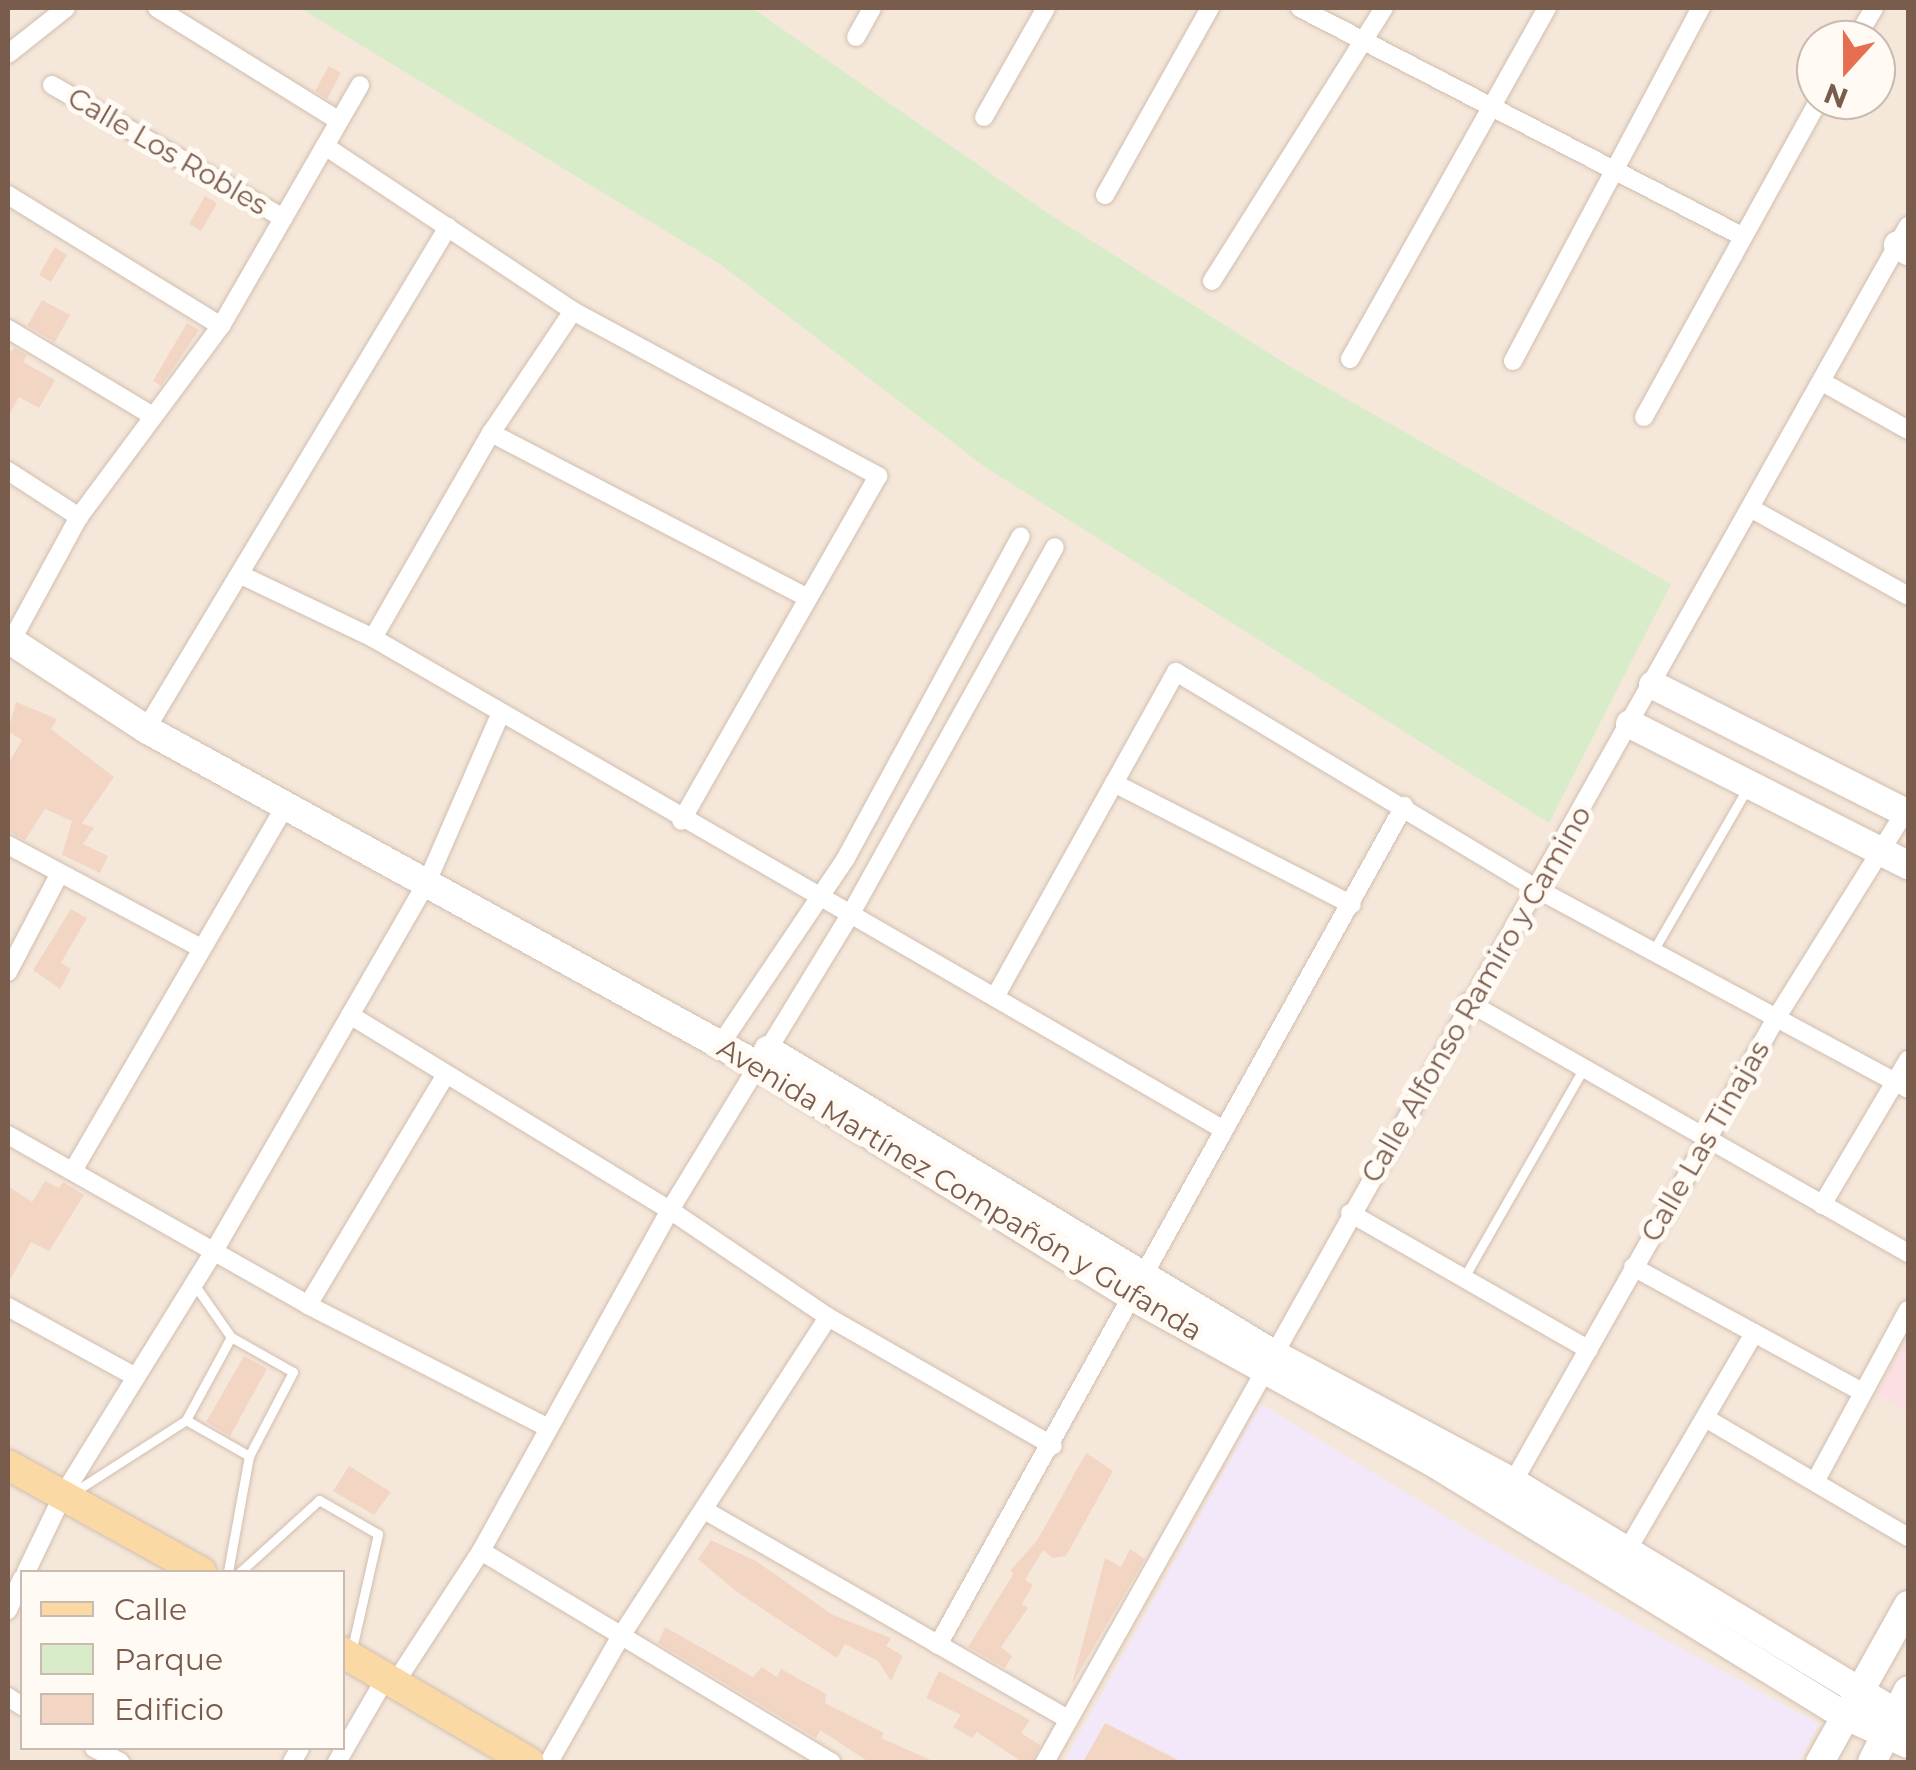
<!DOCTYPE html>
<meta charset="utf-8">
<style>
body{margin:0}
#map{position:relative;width:1916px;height:1770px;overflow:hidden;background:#fdf6ec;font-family:Montserrat,sans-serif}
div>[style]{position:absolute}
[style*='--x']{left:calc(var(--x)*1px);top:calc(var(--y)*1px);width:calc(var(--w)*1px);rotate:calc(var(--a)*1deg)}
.residential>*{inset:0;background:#f5e8da}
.education>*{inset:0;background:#f3e8fa}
.medical>*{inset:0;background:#fbdfe3}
.green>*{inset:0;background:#d8ecc9}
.building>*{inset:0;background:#f3d5c3}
.roads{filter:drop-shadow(0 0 2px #d1beb0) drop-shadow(0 0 2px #d1beb0)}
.lane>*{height:9px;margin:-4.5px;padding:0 4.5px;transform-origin:4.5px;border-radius:4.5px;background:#fff}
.street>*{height:18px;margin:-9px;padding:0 9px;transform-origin:9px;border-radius:9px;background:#fff}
.secondary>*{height:28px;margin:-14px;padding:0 14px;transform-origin:14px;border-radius:14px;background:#fff}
.primary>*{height:30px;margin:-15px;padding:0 15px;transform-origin:15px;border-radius:15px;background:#fbd9a5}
span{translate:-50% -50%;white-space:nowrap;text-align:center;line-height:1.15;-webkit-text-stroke:10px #fffaf3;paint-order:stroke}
.street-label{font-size:28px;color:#7a5c4d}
.frame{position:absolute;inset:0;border:10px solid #7a5c4d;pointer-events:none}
.legend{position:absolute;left:20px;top:1570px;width:325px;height:180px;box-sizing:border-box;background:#fffaf3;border:2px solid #cabbb1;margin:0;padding:12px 18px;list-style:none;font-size:30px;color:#7a5c4d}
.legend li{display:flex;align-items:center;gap:20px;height:50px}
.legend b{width:50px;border:2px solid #cabbb1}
.north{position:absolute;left:1796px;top:20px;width:100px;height:100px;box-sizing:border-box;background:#fffaf3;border:2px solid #cabbb1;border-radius:50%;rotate:201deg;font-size:28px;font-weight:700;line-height:40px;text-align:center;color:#7a5c4d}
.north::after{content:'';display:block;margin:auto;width:35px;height:45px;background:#e76f51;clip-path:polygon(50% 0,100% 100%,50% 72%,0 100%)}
</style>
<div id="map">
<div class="residential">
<div style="clip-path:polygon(evenodd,8px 8px,1908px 8px,1908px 1762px,8px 1762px,8px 8px,1816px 40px,1876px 40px,1876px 100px,1816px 100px,1816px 40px,8px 8px,22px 1572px,342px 1572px,342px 1748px,22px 1748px,22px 1572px)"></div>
</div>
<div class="education">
<div style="clip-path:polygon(1261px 1404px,1474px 1534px,1819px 1724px,1799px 1762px,1064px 1762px)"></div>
</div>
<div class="medical">
<div style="clip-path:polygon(1908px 1338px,1908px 1413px,1876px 1394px)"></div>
</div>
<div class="green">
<div style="clip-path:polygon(300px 8px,752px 8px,1049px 214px,1294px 369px,1671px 584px,1549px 823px,985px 467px,720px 264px)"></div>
</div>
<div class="building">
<div style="clip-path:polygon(329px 66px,341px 73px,327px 99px,315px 91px)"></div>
<div style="clip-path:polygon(205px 196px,217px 203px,201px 231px,189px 224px)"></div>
<div style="clip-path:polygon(55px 247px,67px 255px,51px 282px,39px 275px)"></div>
<div style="clip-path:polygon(42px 300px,70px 315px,55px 342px,27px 326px)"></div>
<div style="clip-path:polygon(187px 323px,199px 330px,161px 386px,153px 381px)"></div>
<div style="clip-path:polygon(15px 348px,27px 355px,23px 362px,55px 380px,39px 408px,19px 397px,8px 417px,8px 353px)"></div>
<div style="clip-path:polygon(16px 702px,57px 719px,51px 729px,114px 777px,82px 823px,94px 828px,83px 844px,108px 856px,100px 873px,62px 855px,72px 821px,45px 809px,25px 840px,8px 831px,8px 764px,22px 740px,8px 731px)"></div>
<div style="clip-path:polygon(71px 909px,87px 918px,61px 963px,71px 969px,60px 989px,33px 970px)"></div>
<div style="clip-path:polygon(45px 1181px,59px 1188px,63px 1182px,84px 1195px,49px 1251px,31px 1242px,8px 1284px,8px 1186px,32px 1202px)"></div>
<div style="clip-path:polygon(244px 1356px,267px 1369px,230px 1436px,206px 1422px)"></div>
<div style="clip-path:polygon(1086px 1453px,1113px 1471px,1066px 1556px,1053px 1558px,1043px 1550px,1025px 1580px,1033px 1585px,1022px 1604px,1028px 1608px,1001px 1647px,1012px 1656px,1005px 1668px,968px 1647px,1014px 1573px,1021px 1578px,1010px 1571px,1038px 1539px)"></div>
<div style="clip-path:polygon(349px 1466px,391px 1492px,374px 1515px,333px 1491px)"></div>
<div style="clip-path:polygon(711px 1540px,756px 1561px,833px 1615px,891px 1638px,886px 1646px,903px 1656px,891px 1681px,878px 1661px,845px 1644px,837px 1658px,737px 1592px,698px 1559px)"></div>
<div style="clip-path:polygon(1130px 1549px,1145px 1559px,1072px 1684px,1105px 1558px,1121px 1567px)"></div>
<div style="clip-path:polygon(665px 1627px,753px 1677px,762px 1667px,777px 1677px,781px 1669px,826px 1694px,825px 1703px,884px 1733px,881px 1738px,935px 1762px,869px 1762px,820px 1730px,816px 1738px,658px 1643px)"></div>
<div style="clip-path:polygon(939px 1671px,1030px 1720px,1021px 1733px,1040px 1745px,1033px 1762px,1022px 1762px,977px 1732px,972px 1738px,953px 1727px,961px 1715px,926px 1698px)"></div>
<div style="clip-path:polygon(1105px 1723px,1182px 1762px,1083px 1762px)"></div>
</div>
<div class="roads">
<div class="lane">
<div style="--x:1653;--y:951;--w:190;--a:-59.9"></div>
<div style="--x:1463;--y:1279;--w:240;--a:-60.2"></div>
<div style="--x:194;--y:1284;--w:65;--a:55.1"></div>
<div style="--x:231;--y:1337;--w:71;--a:29.4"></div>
<div style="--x:293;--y:1372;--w:95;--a:117.6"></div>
<div style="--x:249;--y:1456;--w:118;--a:100.3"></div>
<div style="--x:186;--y:1420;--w:73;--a:29.7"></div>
<div style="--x:74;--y:1492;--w:133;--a:-32.7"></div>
<div style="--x:186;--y:1420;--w:94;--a:-61.5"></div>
<div style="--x:240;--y:1572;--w:107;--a:-42.3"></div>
<div style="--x:319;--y:1500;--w:68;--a:30"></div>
<div style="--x:378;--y:1534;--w:122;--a:102.8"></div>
</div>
<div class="street">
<div style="--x:157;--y:8;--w:214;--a:31.8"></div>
<div style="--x:1300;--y:8;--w:495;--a:27.3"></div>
<div style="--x:856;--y:37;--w:33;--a:-61"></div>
<div style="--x:1855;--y:40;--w:37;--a:-59"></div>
<div style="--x:8;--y:54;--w:74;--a:-38.4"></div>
<div style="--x:52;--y:85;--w:267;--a:29.9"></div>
<div style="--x:984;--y:117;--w:125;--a:-60.4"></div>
<div style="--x:325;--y:146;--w:298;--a:33.6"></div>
<div style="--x:573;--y:311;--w:347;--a:28.4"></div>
<div style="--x:878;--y:476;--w:397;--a:119.7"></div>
<div style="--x:8;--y:195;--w:250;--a:31.6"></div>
<div style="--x:1105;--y:195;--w:214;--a:-60.7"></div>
<div style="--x:1212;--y:281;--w:323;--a:-57.8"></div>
<div style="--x:8;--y:329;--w:169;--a:31"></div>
<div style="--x:1350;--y:359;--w:403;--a:-60.7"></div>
<div style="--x:1513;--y:361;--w:400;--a:-62"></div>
<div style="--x:1824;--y:383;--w:96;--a:29.2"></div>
<div style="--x:1644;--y:417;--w:362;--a:-61.1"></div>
<div style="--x:491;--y:433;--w:357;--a:27.5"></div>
<div style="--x:8;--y:471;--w:85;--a:32.9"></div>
<div style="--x:1752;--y:509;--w:179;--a:29.1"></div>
<div style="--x:241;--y:575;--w:146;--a:25.5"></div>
<div style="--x:373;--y:638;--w:983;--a:30.03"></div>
<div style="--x:373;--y:638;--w:237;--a:-60.1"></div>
<div style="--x:491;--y:433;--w:147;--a:-56.1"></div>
<div style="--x:8;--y:647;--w:148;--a:-61.4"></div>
<div style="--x:79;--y:517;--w:238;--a:-53.4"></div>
<div style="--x:221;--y:326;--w:278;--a:-60"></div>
<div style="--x:146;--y:729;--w:586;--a:-58.97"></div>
<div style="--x:1114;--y:783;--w:267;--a:27.1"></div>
<div style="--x:8;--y:845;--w:217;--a:28.1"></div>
<div style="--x:8;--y:972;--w:110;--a:-62.3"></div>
<div style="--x:995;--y:997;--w:372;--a:-60.9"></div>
<div style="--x:1176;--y:672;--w:421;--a:31"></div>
<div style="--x:1537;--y:889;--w:421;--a:28.3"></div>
<div style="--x:1468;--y:1002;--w:507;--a:29.7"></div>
<div style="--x:350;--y:1015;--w:375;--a:31.4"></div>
<div style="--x:670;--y:1210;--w:191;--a:34.1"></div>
<div style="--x:828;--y:1317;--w:259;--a:29.8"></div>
<div style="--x:720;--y:1045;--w:225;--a:-56"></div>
<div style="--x:846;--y:858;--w:366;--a:-61.5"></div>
<div style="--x:8;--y:1135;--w:345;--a:29.5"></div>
<div style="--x:308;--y:1305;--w:270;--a:27.1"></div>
<div style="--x:74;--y:1169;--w:419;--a:-59.8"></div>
<div style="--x:1822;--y:1205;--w:169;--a:-59.3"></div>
<div style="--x:1350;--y:1213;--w:275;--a:29.8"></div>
<div style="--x:1633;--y:1267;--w:261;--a:28.6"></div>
<div style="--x:308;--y:1305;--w:269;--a:-59.1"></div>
<div style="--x:8;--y:1307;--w:144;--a:28.7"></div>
<div style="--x:1707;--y:1419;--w:233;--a:30.4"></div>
<div style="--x:1816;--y:1480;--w:193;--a:-61.6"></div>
<div style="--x:1513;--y:1482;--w:531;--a:-60.44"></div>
<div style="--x:1775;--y:1020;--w:251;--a:-58"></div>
<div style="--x:706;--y:1511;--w:418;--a:29.9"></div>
<div style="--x:481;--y:1551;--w:409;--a:31.1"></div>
<div style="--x:1625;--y:1554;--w:256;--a:-59.7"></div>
<div style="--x:26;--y:1572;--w:85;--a:-64.3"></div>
<div style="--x:63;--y:1495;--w:287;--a:-58.2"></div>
<div style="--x:214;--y:1251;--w:426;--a:-60"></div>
<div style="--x:427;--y:882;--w:182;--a:-66.4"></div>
<div style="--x:8;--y:1610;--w:34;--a:-66"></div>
<div style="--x:938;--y:1645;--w:960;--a:-60.95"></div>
<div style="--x:395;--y:1683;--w:158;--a:-56.9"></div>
<div style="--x:481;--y:1551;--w:390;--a:-61"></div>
<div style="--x:670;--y:1210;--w:346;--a:-58.6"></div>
<div style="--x:850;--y:915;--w:421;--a:-60.9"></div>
<div style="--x:8;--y:1697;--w:17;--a:33"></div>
<div style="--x:94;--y:1748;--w:30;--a:28"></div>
<div style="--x:292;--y:1762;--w:16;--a:-60"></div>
<div style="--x:337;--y:1762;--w:98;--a:-60"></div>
<div style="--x:549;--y:1762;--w:145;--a:-60.3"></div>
<div style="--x:621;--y:1636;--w:380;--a:-57"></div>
<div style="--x:1045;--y:1762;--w:1762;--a:-60.67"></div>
</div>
<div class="secondary">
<div style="--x:1898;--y:245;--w:12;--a:31"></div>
<div style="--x:8;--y:639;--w:165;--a:33.1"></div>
<div style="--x:146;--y:729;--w:697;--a:28.81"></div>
<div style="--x:757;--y:1065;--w:442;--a:31.7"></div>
<div style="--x:1133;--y:1297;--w:342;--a:28.9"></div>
<div style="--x:1432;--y:1462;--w:483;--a:31.6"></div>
<div style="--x:1844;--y:1715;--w:70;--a:24.4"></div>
<div style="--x:1653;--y:685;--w:286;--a:26.8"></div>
<div style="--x:1630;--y:724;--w:312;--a:26.9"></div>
<div style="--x:768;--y:1050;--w:588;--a:31.01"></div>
<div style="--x:1272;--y:1353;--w:273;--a:28.2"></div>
<div style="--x:1513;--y:1482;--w:461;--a:31.1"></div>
<div style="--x:1820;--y:1762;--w:180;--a:-60.7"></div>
<div style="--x:1872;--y:1762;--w:80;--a:-63.4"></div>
</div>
<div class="primary">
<div style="--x:8;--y:1465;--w:221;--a:29"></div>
<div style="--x:342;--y:1652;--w:217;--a:30.5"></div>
</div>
</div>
<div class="street-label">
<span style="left:168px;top:151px;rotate:30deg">Calle Los Robles</span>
<span style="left:1476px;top:994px;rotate:-60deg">Calle Alfonso Ramiro y Camino</span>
<span style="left:1705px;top:1141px;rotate:-60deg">Calle Las Tinajas</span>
<span style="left:960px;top:1189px;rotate:31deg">Avenida Martínez Compañón y Gufanda</span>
</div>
<div class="frame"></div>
<ul class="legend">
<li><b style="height:12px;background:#fbd9a5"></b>Calle</li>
<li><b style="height:28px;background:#d8ecc9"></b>Parque</li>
<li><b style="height:28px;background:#f3d5c3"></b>Edificio</li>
</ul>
<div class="north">N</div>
</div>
